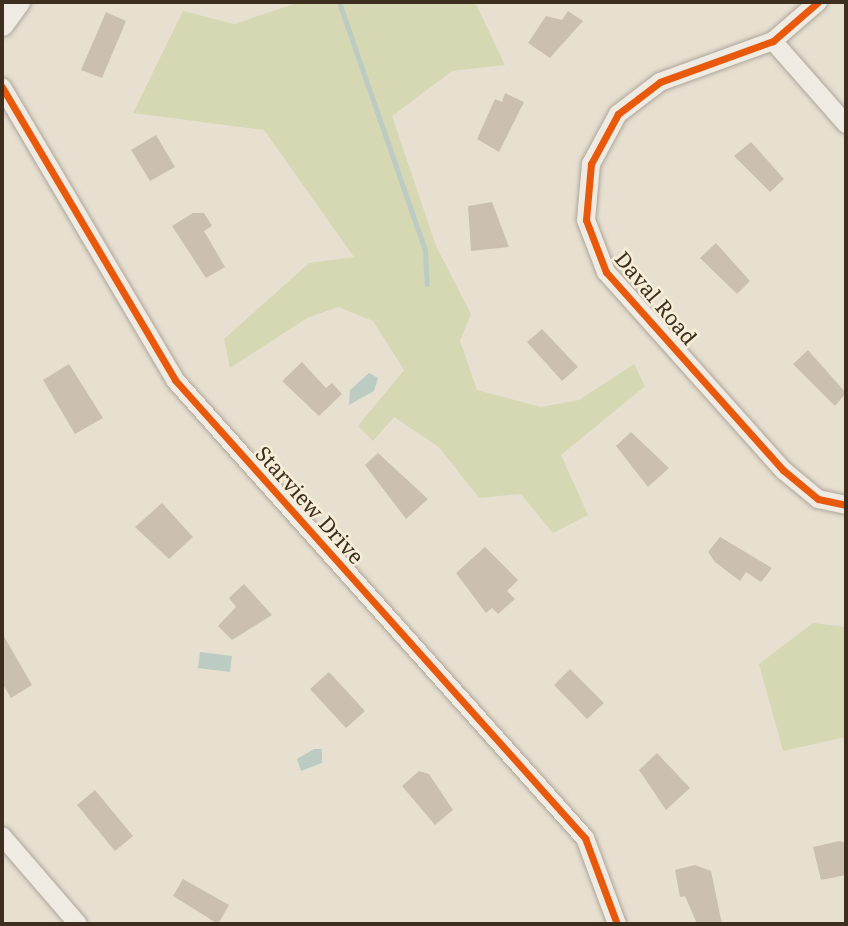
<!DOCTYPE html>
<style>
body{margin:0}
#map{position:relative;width:848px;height:926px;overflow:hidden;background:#e7e0d1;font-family:"Noto Serif",serif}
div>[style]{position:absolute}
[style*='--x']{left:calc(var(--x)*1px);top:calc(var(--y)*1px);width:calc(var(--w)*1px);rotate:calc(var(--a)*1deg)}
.green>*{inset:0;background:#d6d7b3}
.water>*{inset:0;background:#bcccc2}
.stream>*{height:5px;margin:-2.5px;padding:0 2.5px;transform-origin:2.5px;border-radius:2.5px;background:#bcccc2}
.building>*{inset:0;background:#cbbfb2}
.roads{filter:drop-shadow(0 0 2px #ada599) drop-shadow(0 0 2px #ada599)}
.minor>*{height:18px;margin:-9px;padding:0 9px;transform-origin:9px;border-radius:9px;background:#efebe3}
.secondary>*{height:24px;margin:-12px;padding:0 12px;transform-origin:12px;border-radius:12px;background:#efebe3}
.cycleway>*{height:7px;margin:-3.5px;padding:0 3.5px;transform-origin:3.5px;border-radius:3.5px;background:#e8590c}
span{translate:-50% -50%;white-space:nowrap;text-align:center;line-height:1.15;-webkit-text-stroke:5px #f7eed8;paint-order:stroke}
.street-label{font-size:21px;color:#3d2e20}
.frame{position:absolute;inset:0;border:4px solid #3d2e20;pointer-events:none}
</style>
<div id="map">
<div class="green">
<div style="clip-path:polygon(300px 2px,475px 2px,505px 65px,452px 71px,392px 116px,436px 246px,471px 314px,460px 341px,477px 390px,541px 407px,579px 400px,634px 364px,645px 386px,561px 455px,588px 515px,553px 533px,521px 494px,479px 498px,439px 447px,394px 417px,373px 441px,358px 426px,404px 370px,373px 321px,338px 307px,307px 318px,230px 368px,224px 339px,309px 263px,354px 257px,264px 130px,133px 113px,183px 11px,234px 24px)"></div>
<div style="clip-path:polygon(813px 623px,846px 627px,846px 737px,783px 751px,759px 664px)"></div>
</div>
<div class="water">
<div style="clip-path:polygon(369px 373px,378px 378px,374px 391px,349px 405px,350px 390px)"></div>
<div style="clip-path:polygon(200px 652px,232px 656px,230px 672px,198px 668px)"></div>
<div style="clip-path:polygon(314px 749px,322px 749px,322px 763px,301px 771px,297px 759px)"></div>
</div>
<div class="stream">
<div style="--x:339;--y:2;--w:263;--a:70.9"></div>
<div style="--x:425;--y:251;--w:33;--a:87"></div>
</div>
<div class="building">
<div style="clip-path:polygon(568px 11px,583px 21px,550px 58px,528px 43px,546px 16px,562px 20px)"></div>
<div style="clip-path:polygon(106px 12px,126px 21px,102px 78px,81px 70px)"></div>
<div style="clip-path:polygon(505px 93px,524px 102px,499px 152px,477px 139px,495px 99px,502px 102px)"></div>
<div style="clip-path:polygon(156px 135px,175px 167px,150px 181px,131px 150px)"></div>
<div style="clip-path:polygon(751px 142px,784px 179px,770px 192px,734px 156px)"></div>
<div style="clip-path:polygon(492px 202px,509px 247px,471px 251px,468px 206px)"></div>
<div style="clip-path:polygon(193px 213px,204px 213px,212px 226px,204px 231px,225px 267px,206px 278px,172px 226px)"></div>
<div style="clip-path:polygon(716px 243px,750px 281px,737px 294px,700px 258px)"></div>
<div style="clip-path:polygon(542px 329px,578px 367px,562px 381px,527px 342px)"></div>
<div style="clip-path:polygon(808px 350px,846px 393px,835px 406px,793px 364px)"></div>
<div style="clip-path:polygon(302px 362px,326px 388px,332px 383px,342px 394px,319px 416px,282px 381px)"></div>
<div style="clip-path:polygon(69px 364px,103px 418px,75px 434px,43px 380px)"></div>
<div style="clip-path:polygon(631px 432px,669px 468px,648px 487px,616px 446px)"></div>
<div style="clip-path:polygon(378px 453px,428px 499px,406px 519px,365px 465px)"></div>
<div style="clip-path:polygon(162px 503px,193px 537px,169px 559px,135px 527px)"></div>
<div style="clip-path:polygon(720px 537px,772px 568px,761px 582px,746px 572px,740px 581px,715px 562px,708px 552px)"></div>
<div style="clip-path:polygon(485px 547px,518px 580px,507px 591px,515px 599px,498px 614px,492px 608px,486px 613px,456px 573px)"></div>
<div style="clip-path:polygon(244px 584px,272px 615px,232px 640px,218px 626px,236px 607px,229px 598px)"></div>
<div style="clip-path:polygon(2px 633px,32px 685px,11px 698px,2px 683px)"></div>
<div style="clip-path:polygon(570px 669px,604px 703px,587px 719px,554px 685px)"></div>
<div style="clip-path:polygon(329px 672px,365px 711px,346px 728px,310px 689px)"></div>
<div style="clip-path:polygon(657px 753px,690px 788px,666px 810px,639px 770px)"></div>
<div style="clip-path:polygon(419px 771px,429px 774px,453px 810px,435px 825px,402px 786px)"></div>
<div style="clip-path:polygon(95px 790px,133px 836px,115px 851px,77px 805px)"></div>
<div style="clip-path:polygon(839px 841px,846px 843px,846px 875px,821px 880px,813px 847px)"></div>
<div style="clip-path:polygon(695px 865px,711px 871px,722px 924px,697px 924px,685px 896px,680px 897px,675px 870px)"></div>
<div style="clip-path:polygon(183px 879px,229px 905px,218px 924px,173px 896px)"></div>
</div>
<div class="roads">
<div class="minor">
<div style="--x:818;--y:2;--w:60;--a:139.1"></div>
<div style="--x:773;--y:41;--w:120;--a:160.1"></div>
<div style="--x:660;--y:82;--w:53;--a:142.7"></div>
<div style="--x:618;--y:114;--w:57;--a:118.4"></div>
<div style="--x:591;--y:164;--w:56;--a:95.1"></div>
<div style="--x:586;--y:220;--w:56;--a:69"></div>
<div style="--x:606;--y:272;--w:266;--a:48.2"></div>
<div style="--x:783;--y:470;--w:45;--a:39.6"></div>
<div style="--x:818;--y:499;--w:29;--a:12"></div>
<div style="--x:773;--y:41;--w:111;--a:48.7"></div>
<div style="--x:2;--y:87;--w:340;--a:59.4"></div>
<div style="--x:175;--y:380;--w:615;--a:48.17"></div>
<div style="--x:585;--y:838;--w:92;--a:69.6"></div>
<div style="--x:2;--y:836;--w:116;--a:49.2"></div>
</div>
<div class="secondary">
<div style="--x:2;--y:24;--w:27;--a:-54"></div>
</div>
</div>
<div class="cycleway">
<div style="--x:818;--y:2;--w:60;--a:139.1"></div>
<div style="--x:773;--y:41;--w:120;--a:160.1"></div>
<div style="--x:660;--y:82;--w:53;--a:142.7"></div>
<div style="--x:618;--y:114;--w:57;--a:118.4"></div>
<div style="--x:591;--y:164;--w:56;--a:95.1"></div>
<div style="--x:586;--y:220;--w:56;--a:69"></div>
<div style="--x:606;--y:272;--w:266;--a:48.2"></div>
<div style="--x:783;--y:470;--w:45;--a:39.6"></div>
<div style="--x:818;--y:499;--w:29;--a:12"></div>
<div style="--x:2;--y:87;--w:340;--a:59.4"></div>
<div style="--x:175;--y:380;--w:615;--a:48.17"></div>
<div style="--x:585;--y:838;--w:92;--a:69.6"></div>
</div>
<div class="street-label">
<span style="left:656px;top:298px;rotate:50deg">Daval Road</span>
<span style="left:310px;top:505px;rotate:48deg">Starview Drive</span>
</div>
<div class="frame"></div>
</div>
